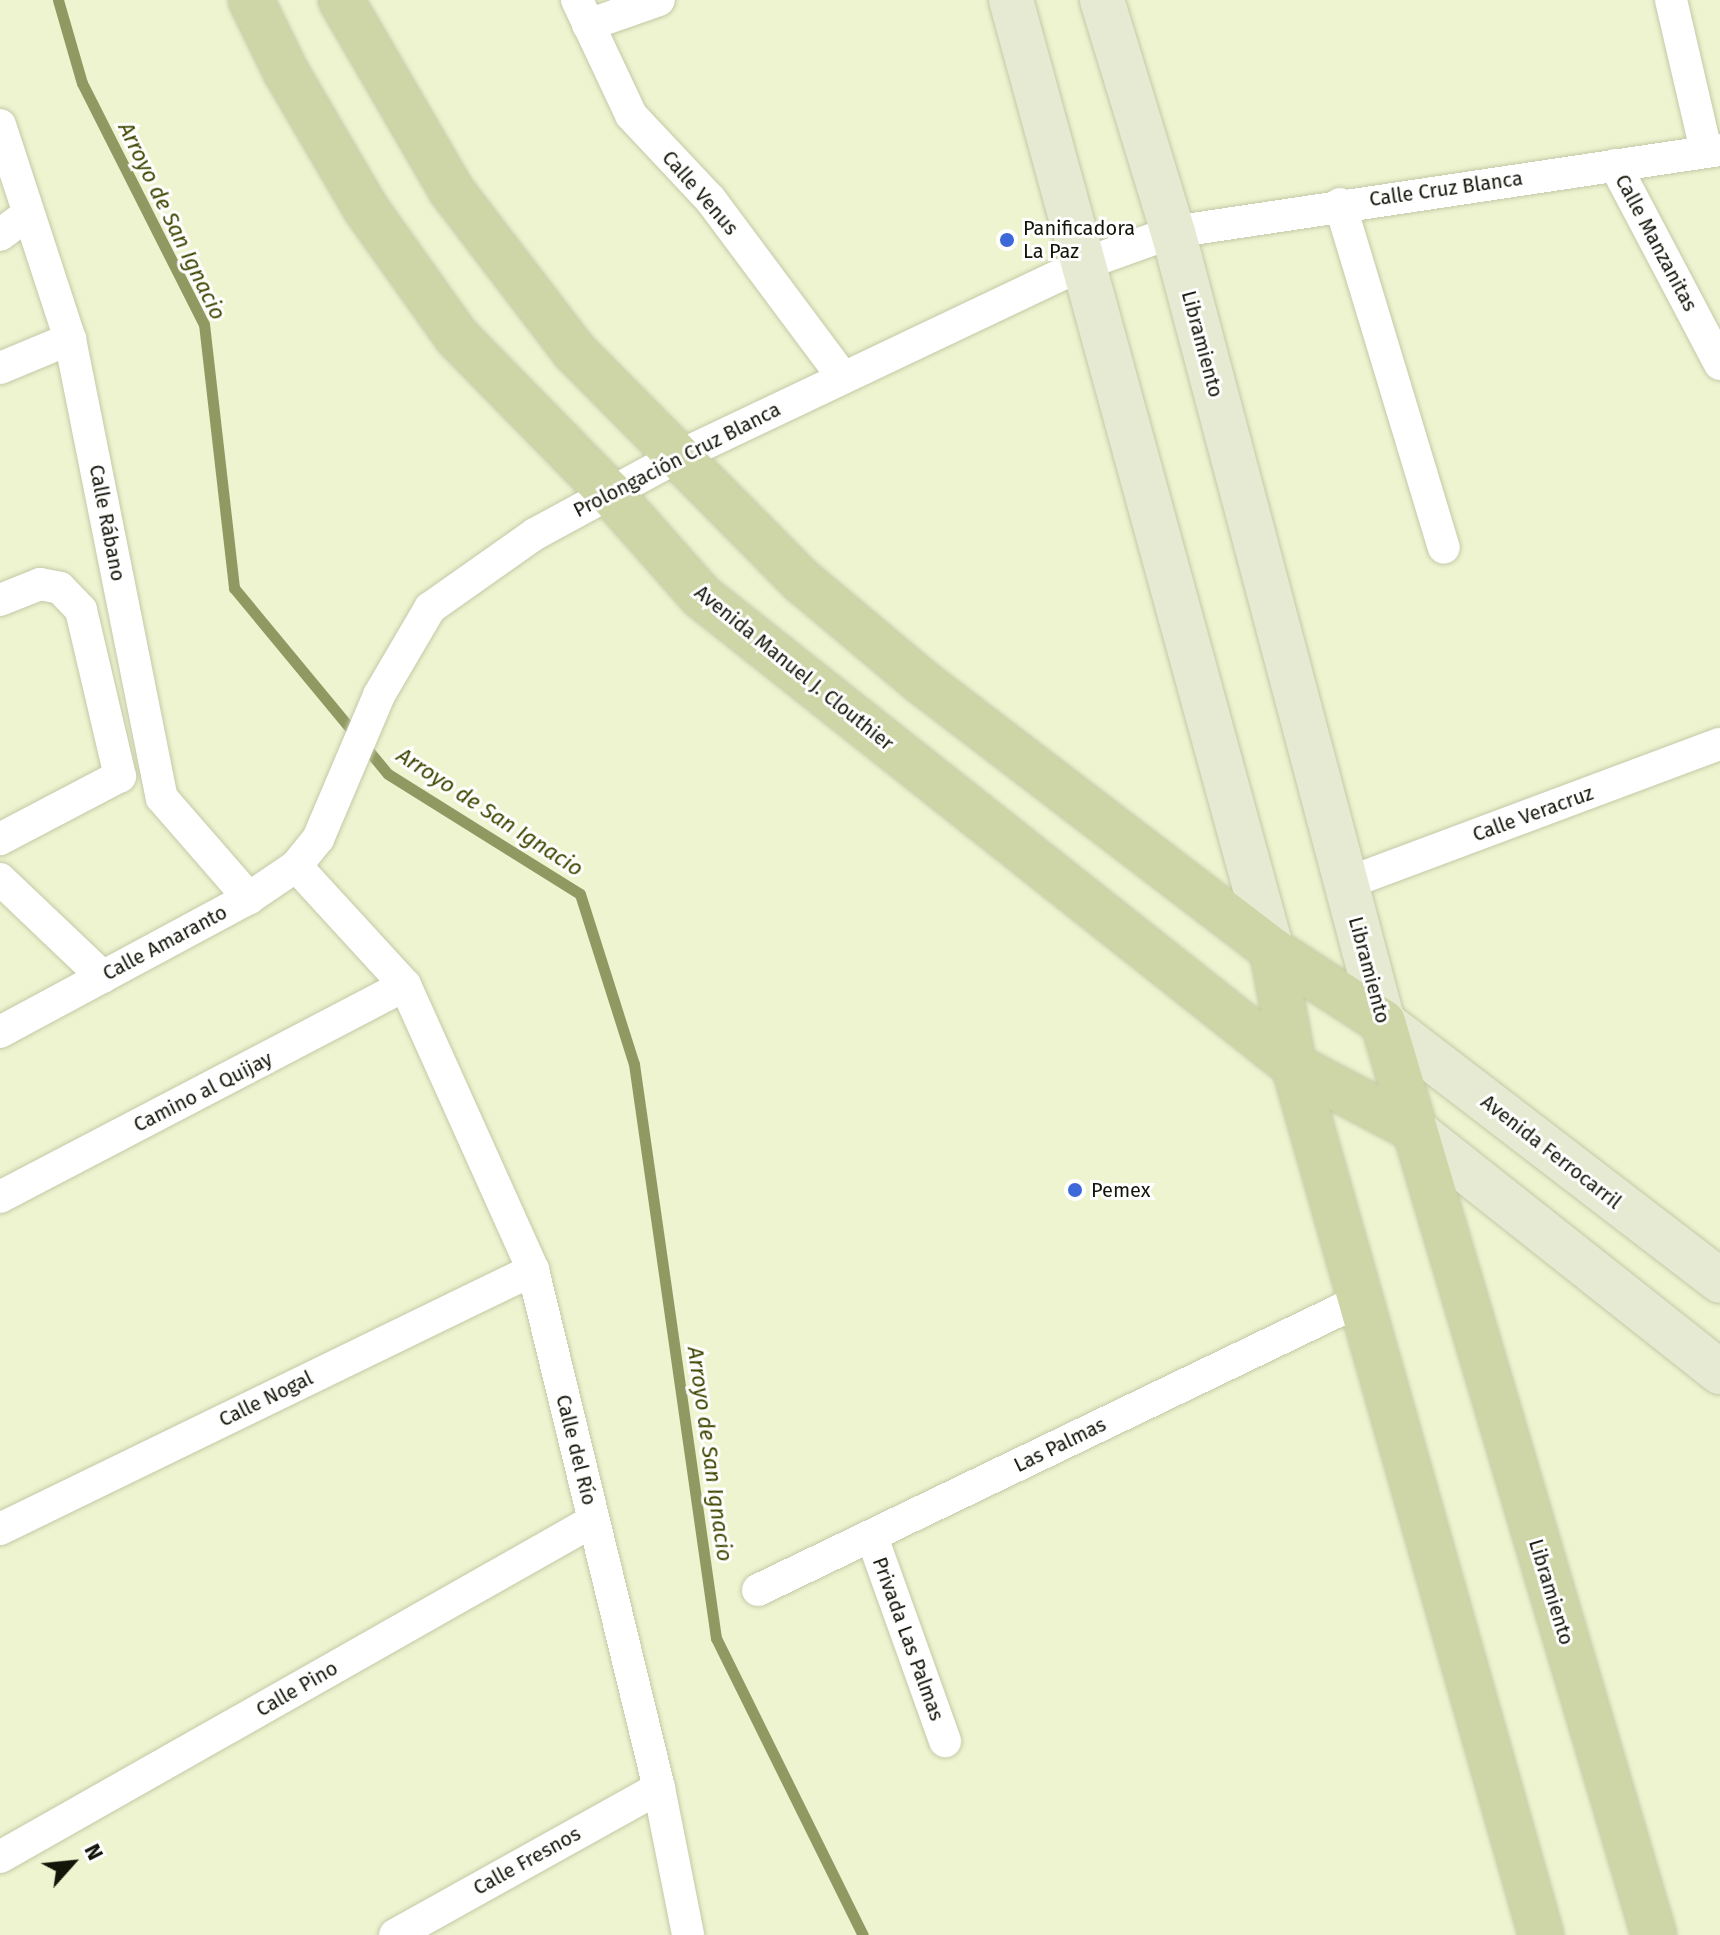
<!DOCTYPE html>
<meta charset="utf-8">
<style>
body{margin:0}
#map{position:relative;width:1720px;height:1935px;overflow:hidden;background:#eef4d0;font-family:"Fira Sans",sans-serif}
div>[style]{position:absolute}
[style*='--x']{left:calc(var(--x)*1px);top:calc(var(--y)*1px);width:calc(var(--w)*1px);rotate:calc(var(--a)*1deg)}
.stream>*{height:11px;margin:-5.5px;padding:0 5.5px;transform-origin:5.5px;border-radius:5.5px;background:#919963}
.roads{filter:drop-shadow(0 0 2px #c3c9a7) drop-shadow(0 0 2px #c3c9a7)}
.street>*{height:32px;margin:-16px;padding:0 16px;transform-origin:16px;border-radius:16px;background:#fff}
.secondary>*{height:44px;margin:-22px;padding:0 22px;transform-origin:22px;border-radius:22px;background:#e7ead2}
.primary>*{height:44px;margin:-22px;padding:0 22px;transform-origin:22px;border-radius:22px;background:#ced5a6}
.dots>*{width:22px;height:22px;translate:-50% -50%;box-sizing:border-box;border:4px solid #fff;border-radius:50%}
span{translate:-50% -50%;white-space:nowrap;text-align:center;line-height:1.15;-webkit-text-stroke:6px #fff;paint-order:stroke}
.street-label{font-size:20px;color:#131509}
.poi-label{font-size:20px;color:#131509}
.left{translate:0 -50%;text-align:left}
.water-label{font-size:22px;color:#404600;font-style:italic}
.north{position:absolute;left:32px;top:1823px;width:80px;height:80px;-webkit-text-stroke:6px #fff;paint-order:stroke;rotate:63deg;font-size:22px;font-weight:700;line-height:32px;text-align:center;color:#131509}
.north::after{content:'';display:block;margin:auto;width:28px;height:36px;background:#131509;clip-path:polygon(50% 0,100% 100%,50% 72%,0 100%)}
</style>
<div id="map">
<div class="stream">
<div style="--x:58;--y:0;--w:86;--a:73.9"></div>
<div style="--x:82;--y:83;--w:270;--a:63.2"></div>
<div style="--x:204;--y:324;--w:266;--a:83.5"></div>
<div style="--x:234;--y:588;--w:241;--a:50.4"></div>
<div style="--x:388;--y:774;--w:226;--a:32"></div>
<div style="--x:580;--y:894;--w:178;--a:72.4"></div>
<div style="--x:634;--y:1064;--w:580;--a:81.87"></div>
<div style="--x:716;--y:1638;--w:331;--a:63.7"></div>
</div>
<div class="roads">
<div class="street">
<div style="--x:577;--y:0;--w:127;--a:64.8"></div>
<div style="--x:631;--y:115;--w:115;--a:46.8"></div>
<div style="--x:710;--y:199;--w:221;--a:53.3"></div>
<div style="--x:1671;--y:0;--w:154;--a:76.9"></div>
<div style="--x:588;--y:25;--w:75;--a:-19.4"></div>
<div style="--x:0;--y:125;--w:225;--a:71.9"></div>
<div style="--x:70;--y:339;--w:468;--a:78.7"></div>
<div style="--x:162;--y:798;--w:133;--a:49"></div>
<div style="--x:1615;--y:165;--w:225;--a:62.2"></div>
<div style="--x:1340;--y:204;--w:359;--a:73.2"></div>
<div style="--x:0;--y:235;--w:34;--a:-37"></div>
<div style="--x:0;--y:368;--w:76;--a:-22.5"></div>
<div style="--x:0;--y:600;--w:43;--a:-21.8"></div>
<div style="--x:40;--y:584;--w:20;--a:11"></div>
<div style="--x:60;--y:588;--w:30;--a:46"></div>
<div style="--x:81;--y:610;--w:171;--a:76.8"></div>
<div style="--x:120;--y:776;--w:136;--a:152.3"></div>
<div style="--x:296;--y:866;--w:161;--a:47.5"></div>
<div style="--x:405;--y:985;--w:312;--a:65.8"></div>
<div style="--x:533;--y:1270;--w:533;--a:76.33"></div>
<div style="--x:659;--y:1788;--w:150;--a:78.8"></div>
<div style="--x:0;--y:879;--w:142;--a:43.6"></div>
<div style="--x:1345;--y:884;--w:400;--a:-20.5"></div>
<div style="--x:0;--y:1032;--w:283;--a:-28.3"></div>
<div style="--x:249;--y:898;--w:57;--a:-34.2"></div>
<div style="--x:296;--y:866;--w:35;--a:-51"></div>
<div style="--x:318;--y:839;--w:156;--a:-67"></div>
<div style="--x:379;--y:695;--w:101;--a:-59.6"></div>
<div style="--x:430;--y:608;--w:128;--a:-35.2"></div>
<div style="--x:535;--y:534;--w:162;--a:-28.5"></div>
<div style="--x:677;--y:457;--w:450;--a:-25.4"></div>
<div style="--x:1084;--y:264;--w:95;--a:-19.8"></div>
<div style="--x:1173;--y:232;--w:553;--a:-8.53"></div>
<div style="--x:0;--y:1197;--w:457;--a:-27.6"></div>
<div style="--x:0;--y:1529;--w:593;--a:-25.92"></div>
<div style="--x:872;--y:1537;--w:217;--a:70.3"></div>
<div style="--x:758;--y:1590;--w:671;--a:-25.69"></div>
<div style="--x:0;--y:1857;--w:682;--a:-29.54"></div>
<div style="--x:395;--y:1935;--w:302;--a:-29.1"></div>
</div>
<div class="secondary">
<div style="--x:1011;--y:0;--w:985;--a:74.64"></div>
<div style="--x:1102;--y:0;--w:243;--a:73"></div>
<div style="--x:1173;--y:232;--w:817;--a:75.11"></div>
<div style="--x:1383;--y:1022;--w:425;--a:37.5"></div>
<div style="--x:1412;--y:1128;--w:393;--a:38.4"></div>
</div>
<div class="primary">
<div style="--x:251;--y:0;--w:80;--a:64.1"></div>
<div style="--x:286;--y:72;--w:159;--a:59.7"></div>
<div style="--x:366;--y:209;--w:157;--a:54.6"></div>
<div style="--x:457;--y:337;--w:219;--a:45.6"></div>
<div style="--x:610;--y:493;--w:137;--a:48.5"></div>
<div style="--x:701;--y:596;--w:757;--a:38.4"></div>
<div style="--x:1294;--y:1066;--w:133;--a:27.7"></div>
<div style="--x:341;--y:0;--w:220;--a:59.9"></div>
<div style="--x:451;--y:190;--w:204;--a:52.6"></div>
<div style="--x:575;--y:352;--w:324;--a:45.3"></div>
<div style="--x:803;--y:582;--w:155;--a:40"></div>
<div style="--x:922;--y:682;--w:441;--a:37.4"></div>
<div style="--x:1272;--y:950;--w:132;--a:33"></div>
<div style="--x:1383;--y:1022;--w:952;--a:73.47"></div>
<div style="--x:1272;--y:950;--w:118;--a:79.3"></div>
<div style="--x:1294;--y:1066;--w:903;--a:74.13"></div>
</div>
</div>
<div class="dots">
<div style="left:1007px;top:240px;background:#3d68d9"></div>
<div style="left:1075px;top:1190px;background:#3d68d9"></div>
</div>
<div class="street-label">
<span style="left:1446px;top:189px;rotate:-8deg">Calle Cruz Blanca</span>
<span style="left:700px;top:193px;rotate:49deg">Calle Venus</span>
<span style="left:1656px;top:243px;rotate:62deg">Calle Manzanitas</span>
<span style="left:1202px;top:344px;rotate:75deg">Libramiento</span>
<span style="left:677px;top:460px;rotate:-27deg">Prolongación Cruz Blanca</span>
<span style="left:107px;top:523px;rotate:79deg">Calle Rábano</span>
<span style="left:794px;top:668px;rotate:39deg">Avenida Manuel J. Clouthier</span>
<span style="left:1533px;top:814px;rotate:-20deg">Calle Veracruz</span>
<span style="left:165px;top:943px;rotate:-28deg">Calle Amaranto</span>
<span style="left:1369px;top:970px;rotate:75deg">Libramiento</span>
<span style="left:203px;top:1092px;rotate:-27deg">Camino al Quijay</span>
<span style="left:1551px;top:1152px;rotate:38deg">Avenida Ferrocarril</span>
<span style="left:266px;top:1399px;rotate:-26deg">Calle Nogal</span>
<span style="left:1060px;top:1445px;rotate:-26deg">Las Palmas</span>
<span style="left:576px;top:1450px;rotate:76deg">Calle del Río</span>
<span style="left:1551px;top:1592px;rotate:73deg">Libramiento</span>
<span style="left:908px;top:1639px;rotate:70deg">Privada Las Palmas</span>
<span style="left:297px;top:1689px;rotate:-30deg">Calle Pino</span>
<span style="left:527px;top:1861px;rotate:-29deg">Calle Fresnos</span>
</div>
<div class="poi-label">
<span class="left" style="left:1023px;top:240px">Panificadora<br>La Paz</span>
<span class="left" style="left:1091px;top:1190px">Pemex</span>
</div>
<div class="water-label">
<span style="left:172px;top:221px;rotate:64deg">Arroyo de San Ignacio</span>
<span style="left:490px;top:812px;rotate:33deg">Arroyo de San Ignacio</span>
<span style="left:710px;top:1454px;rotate:82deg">Arroyo de San Ignacio</span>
</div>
<div class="north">N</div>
</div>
